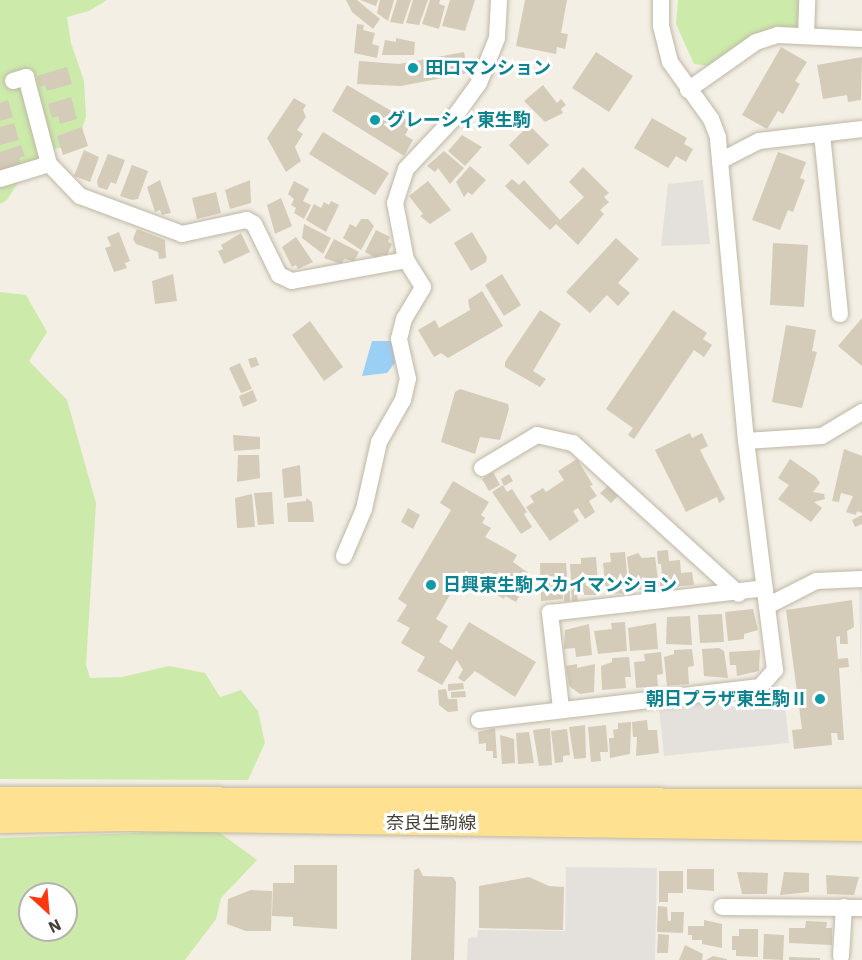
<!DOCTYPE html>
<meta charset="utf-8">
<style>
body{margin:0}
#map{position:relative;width:862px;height:960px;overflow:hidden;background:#f3efe4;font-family:"IBM Plex Sans","Noto Sans JP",sans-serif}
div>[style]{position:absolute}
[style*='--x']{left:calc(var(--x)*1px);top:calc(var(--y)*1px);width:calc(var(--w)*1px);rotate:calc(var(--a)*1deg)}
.green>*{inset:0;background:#cceaaa}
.parking>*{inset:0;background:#e4e1dd}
.water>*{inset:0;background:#9ccff4}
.building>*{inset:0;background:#d5cbb9}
.roads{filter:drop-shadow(0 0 2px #bfb7a6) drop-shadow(0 0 2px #bfb7a6)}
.street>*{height:16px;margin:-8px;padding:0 8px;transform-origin:8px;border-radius:8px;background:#fff}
.primary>*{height:26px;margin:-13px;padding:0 13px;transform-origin:13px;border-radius:13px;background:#ffe291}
.dots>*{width:16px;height:16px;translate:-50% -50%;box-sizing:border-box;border:3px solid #fff;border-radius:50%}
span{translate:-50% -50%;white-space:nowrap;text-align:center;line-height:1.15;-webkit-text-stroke:6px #fff;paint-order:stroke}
.culture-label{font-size:18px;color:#0d838f;font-weight:700}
.left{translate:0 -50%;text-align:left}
.right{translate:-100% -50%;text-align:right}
.street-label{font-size:18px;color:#463f34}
.north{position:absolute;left:18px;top:882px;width:60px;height:60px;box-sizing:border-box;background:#fff;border:2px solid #b5b2ae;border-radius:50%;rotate:154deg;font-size:16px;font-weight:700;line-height:24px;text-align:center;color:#463f34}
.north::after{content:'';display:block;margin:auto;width:21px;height:27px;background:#ff380f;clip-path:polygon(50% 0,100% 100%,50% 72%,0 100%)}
</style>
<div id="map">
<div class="green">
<div style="clip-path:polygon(0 0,107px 0,89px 11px,67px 17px,71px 43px,84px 81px,86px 117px,75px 148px,57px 148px,29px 165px,7px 200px,0 204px)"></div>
<div style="clip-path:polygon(678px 0,803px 0,802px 28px,710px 66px,694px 64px,676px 24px)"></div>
<div style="clip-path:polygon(0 292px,26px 295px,47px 332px,29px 361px,67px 400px,96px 503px,86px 665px,90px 678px,122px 677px,169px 666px,205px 673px,220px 697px,241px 690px,258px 711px,265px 743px,248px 780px,0 779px)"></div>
<div style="clip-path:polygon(evenodd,216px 830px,257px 860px,221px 898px,216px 919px,185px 960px,0 960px,0 838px,216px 830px,30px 894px,66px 894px,66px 930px,30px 930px,30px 894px)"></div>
</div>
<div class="parking">
<div style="clip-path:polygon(703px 180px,710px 244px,661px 246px,668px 184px)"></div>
<div style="clip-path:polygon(859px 580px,862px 580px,861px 695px)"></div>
<div style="clip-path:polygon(784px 695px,789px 743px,664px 756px,659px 708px)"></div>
<div style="clip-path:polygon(566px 867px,657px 868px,655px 960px,467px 960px,468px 938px,477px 937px,478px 930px,565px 931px)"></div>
</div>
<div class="water">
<div style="clip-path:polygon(372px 341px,392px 341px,395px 363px,387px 373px,362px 376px)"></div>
</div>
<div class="building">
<div style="clip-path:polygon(346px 0,357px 0,380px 19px,373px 29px,352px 12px)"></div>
<div style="clip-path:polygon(360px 0,378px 0,376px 6px)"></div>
<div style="clip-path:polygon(380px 0,394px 0,388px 21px,377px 13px)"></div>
<div style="clip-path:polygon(397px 0,411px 0,403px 24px,390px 22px)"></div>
<div style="clip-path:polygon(413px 0,428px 0,419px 25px,406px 23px)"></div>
<div style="clip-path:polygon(430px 0,440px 0,439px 4px,445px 6px,439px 29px,422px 24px)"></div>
<div style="clip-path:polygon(450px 0,475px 0,465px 31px,442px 26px)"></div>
<div style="clip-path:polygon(525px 0,567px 0,561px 33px,568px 34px,565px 49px,557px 47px,556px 54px,516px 46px)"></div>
<div style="clip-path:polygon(357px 24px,364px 25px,363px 30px,375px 33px,372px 44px,379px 46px,377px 58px,354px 53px)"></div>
<div style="clip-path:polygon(396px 38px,415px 42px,414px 55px,382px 55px,385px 40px,396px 42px)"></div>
<div style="clip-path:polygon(781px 47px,807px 62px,795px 81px,800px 84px,783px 114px,778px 111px,767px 129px,742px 115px)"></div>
<div style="clip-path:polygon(464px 52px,468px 73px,401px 86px,357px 84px,359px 61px,399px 64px)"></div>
<div style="clip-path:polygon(596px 52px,633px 76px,609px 112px,572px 88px)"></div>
<div style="clip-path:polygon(862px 57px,861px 100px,848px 102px,847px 95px,823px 99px,817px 65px)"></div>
<div style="clip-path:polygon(67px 67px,72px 84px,47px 91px,45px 85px,40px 87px,37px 76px)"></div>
<div style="clip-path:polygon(347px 85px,412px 123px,405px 135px,413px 140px,404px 156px,332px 111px)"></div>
<div style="clip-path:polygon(543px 85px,557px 103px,561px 99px,566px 105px,561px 109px,563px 113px,545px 122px,524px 101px)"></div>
<div style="clip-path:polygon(71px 97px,77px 119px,60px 124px,58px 116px,52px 118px,48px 104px)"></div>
<div style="clip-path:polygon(294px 98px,306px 105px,303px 110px,306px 117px,297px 130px,303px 134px,295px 147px,301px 161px,286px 172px,267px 138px)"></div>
<div style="clip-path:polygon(8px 100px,13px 117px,0 121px,0 103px)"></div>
<div style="clip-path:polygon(652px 118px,687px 138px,684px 144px,693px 149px,686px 162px,676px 156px,668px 168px,634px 148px)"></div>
<div style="clip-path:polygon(14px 123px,19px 140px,0 145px,0 127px)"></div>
<div style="clip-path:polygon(529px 125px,549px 145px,528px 165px,509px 145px)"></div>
<div style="clip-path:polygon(82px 127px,88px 146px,63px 155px,57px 136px)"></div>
<div style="clip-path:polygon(323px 132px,389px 173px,375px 195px,309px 154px)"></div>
<div style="clip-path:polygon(462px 135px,482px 147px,465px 166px,448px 151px)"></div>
<div style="clip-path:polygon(21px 145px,25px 156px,19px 158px,21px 164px,0 171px,0 152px)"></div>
<div style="clip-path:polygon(84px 150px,99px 157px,90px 182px,74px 176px)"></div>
<div style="clip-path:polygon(444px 151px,464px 168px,450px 184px,438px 168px,435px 172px,427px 166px)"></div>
<div style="clip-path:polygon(778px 152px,806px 162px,800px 178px,805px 180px,793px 212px,788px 210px,780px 230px,752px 220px)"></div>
<div style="clip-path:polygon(108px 154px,125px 160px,116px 184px,111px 182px,107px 190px,98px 187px,97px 181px)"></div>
<div style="clip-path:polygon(132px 165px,148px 171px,138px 199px,132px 200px,120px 196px)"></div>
<div style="clip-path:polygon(470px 166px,486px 180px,472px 195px,468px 192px,464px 197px,456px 182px)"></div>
<div style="clip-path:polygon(583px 167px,609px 193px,604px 197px,609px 202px,600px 210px,604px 214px,578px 245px,556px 224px,550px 230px,505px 186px,512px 179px,519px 185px,524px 180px,560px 220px,584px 197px,569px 182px)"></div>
<div style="clip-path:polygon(160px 180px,171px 213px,162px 215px,160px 210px,155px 212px,147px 187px)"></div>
<div style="clip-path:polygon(250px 180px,251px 203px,230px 209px,225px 190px)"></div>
<div style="clip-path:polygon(294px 181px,309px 189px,303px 201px,311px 205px,304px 219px,294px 213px,296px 208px,291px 205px,294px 199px,288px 194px)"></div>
<div style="clip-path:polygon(428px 181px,451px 210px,430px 224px,420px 216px,423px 214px,409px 196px)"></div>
<div style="clip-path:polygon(216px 192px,221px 213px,197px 219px,192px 198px)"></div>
<div style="clip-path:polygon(281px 198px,292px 226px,275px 234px,267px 205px)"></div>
<div style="clip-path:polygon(331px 201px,339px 205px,326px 232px,306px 220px,314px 204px,321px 208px,324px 202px,329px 205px)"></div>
<div style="clip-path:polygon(361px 219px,368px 219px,374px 226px,361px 250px,343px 238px,350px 224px,356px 227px)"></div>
<div style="clip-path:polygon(304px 224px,331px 238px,323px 254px,302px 238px)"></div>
<div style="clip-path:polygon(137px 229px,165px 240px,166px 258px,159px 259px,158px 252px,136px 244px,133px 239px)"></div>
<div style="clip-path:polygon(376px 230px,390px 237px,388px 242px,392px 244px,387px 255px,380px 255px,378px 259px,365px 252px)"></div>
<div style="clip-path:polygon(119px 232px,130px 261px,125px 263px,127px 268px,114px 272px,105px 248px,111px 246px,107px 237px)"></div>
<div style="clip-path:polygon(472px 232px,487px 257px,486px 262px,471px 271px,454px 243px)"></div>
<div style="clip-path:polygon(241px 233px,250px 252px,224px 264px,218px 251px,223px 249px,221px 245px)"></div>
<div style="clip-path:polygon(296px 237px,313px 262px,298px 269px,296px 265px,292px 267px,282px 247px)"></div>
<div style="clip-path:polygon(616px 238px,639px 259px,618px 283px,630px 293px,618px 306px,607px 295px,590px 313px,566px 292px)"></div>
<div style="clip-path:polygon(334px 239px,359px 252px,354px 261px,344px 259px,341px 264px,324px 258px)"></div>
<div style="clip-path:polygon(773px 243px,808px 245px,804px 307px,770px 305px)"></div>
<div style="clip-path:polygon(173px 274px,177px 301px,155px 304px,152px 281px)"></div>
<div style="clip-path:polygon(502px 274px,521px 305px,504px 316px,485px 285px)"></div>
<div style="clip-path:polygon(482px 291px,503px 326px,448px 358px,441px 353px,434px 357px,418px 330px,435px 320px,439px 328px,470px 310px,468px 300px)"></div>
<div style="clip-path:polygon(540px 310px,561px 324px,533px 371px,546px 379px,540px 387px,505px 367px,505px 362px)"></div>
<div style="clip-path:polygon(673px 310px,707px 333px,703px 339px,712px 345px,704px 357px,694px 350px,634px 439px,628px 435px,633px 428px,606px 409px)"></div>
<div style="clip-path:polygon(862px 318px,862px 366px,838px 346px)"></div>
<div style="clip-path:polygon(310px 321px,343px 367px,324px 381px,292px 335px)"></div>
<div style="clip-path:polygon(786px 325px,816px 330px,812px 351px,817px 352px,802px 408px,772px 402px)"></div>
<div style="clip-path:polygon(256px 357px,259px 365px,251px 368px,248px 359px)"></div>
<div style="clip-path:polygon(240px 363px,252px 389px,241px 393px,229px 368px)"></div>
<div style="clip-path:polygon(460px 389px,508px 404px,509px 409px,500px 440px,480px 437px,475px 454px,441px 442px,455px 392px)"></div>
<div style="clip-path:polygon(253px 390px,257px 401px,243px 407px,239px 396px)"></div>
<div style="clip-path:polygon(690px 433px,692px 438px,702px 433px,708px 446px,700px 450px,725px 499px,719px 503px,717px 497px,686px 512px,655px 450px)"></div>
<div style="clip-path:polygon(233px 435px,260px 437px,260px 449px,234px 451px)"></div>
<div style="clip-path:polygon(844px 449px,862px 456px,862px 513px,857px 511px,856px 515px,846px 512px,853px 496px,841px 493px,839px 502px,832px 501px)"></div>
<div style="clip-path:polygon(238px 455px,259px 455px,260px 478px,237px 482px)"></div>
<div style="clip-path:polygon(577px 459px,593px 485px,590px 486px,597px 496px,589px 501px,595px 512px,585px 519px,578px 508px,573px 511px,579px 521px,550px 541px,526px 507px,534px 502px,530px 496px,543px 488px,546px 492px,564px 480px,558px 471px)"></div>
<div style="clip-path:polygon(790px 459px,816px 477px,820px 483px,813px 492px,824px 494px,825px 499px,814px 502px,822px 508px,811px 522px,778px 499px,789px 485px,778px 478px)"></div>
<div style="clip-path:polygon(300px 465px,302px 496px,284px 498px,282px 469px)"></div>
<div style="clip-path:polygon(493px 472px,500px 485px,489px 491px,482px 479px)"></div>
<div style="clip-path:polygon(509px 474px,513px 481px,504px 486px,501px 479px)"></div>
<div style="clip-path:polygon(453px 481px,489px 502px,481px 515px,485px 518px,482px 523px,491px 528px,485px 537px,517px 555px,513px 562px,531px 575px,516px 602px,505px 596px,504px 599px,462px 574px,436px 619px,448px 626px,439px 642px,452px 650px,469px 622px,536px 662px,515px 697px,475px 671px,464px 682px,458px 678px,463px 670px,457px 660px,442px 685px,417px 671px,425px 657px,401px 643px,410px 628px,397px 621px,407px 605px,398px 599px,451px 510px,440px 503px)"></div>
<div style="clip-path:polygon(503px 485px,507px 492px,512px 489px,527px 512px,524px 514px,532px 527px,521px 534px,492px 492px)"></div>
<div style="clip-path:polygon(608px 486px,618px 496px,611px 503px,600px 493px)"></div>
<div style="clip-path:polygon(272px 492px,274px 524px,258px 525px,254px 493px)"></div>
<div style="clip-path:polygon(252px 494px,255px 527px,237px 528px,235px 498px)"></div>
<div style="clip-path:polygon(306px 498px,312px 502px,314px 522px,288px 522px,287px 503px,306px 501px)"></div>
<div style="clip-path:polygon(408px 508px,420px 515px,413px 529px,401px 522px)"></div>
<div style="clip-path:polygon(862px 515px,862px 524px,855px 527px,852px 520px)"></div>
<div style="clip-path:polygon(668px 550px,669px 561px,680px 560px,681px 573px,692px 572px,694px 585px,669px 587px,668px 575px,662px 575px,661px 564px,658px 564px,657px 551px)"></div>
<div style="clip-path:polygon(625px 552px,628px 584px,620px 585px,629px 584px,629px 594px,606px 593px,603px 563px,611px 562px,610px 553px)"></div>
<div style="clip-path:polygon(638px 553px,642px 558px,655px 557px,658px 579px,651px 579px,653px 588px,644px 585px,644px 589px,631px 591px,627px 557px)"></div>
<div style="clip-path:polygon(596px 557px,599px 595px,577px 595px,578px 601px,572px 601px,571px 588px,578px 588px,571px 582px,570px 564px,581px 564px,581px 558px)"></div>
<div style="clip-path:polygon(540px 563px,566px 563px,568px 588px,562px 588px,563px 599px,541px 601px)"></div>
<div style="clip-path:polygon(667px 577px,667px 591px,660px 591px,660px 578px)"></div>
<div style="clip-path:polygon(653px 580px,658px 580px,659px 592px,654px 592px)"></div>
<div style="clip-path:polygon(564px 591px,570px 591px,570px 601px,564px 601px)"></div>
<div style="clip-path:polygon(852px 600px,854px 627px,847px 631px,848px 644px,840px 644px,840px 636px,836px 637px,838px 659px,848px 658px,849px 667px,839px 668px,844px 740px,838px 740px,837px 733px,831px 733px,832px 745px,794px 749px,792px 730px,802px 729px,786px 610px)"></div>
<div style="clip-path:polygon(753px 609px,758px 630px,744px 634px,744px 639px,728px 641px,725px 612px)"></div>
<div style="clip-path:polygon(722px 614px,724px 642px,700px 643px,698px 615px)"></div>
<div style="clip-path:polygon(690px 616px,692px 645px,666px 644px,667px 617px)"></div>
<div style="clip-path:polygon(625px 622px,627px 651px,598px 654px,594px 631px,612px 629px,611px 623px)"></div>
<div style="clip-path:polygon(656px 623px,658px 649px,630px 651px,628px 628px)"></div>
<div style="clip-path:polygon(589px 624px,592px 655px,576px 657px,575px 648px,564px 649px,565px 630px)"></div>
<div style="clip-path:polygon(719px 648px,724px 651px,728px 678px,704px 676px,702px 649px)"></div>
<div style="clip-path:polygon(692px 649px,694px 666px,688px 667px,689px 684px,667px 686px,664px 657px,674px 654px,674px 650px)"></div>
<div style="clip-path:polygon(760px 650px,759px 671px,737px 676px,736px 665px,730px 665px,729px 652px)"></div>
<div style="clip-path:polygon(661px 652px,663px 674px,657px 675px,658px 686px,636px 688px,634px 662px,645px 661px,644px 654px)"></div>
<div style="clip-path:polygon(629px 657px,631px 677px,625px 677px,626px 688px,602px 690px,601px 666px,612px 662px,612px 658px)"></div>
<div style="clip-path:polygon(577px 664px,577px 668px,595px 664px,594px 692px,580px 694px,569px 686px,566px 666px)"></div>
<div style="clip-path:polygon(463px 683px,464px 689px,448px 691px,448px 684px)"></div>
<div style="clip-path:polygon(446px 689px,448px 699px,457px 699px,458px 711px,448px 712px,439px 705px,438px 690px)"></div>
<div style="clip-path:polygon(465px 691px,466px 697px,451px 698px,451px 692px)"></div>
<div style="clip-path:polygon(647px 720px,648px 730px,657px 730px,659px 753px,636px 756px,637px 737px,633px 737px,632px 722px)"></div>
<div style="clip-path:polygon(631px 722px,630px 754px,610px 758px,609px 738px,614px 738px,613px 730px,618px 729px,618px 723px)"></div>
<div style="clip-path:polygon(585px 725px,586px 758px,574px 759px,569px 727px)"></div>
<div style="clip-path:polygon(606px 725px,608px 752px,600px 752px,601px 761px,591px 762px,588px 727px)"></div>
<div style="clip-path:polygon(495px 728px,497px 758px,493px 758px,493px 751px,486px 751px,486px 743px,479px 744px,478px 732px)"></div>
<div style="clip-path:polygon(550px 728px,552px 765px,539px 766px,533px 730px)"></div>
<div style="clip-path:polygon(567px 729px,570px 755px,563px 756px,563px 762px,555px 763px,551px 731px)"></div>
<div style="clip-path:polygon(529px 732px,534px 763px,518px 764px,516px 733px)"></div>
<div style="clip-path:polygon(500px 735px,514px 739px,515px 763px,502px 764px)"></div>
<div style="clip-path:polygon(294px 865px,337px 865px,337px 929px,293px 926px,293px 917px,272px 916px,273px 883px,294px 883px)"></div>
<div style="clip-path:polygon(419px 868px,423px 876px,453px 877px,456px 882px,454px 960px,411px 960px,414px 870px)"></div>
<div style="clip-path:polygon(687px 869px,714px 869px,714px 891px,687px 889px)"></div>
<div style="clip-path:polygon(659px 871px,683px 871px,683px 893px,668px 893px,668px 902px,659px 902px)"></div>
<div style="clip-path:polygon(737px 872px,768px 873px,767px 894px,742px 894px)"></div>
<div style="clip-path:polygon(784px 872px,809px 873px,809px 892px,780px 895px)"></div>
<div style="clip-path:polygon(826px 875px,859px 877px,854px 895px,827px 894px)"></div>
<div style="clip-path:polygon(529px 877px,549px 886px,564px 887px,563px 930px,479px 928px,479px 886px)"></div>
<div style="clip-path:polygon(251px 890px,272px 891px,271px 931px,246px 931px,227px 924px,228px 899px)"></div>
<div style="clip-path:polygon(658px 906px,667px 907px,668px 921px,671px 921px,671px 912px,684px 912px,683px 933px,657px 932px)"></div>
<div style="clip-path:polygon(704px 920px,722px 924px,722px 948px,702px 944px,702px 940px,692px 940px,692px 935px,688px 935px,688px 926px,704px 926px)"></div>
<div style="clip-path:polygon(806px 921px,827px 922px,826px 928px,832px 928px,832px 945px,789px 943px,789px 928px,805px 928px)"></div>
<div style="clip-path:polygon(739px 929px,758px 929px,758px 957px,736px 956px,736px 950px,732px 950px,732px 936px,739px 936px)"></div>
<div style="clip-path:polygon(658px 934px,669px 935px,668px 953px,657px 953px)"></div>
<div style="clip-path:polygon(764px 934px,784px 935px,783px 960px,763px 959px)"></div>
<div style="clip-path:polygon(685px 945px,703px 954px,702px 960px,679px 960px)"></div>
<div style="clip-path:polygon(713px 956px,727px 959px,727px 960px,706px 960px)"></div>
<div style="clip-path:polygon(789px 957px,820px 958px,820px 960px,789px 960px)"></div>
</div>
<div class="roads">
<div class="street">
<div style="--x:806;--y:36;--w:36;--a:-88"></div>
<div style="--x:13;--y:81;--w:14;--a:-17"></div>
<div style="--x:26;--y:77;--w:90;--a:75.2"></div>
<div style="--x:688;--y:90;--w:83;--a:-35.2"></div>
<div style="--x:756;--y:42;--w:23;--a:-18"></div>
<div style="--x:778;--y:35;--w:84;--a:2.7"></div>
<div style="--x:822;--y:134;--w:181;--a:84.3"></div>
<div style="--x:720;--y:161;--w:44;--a:-27.1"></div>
<div style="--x:759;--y:141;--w:104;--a:-6.6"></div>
<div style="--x:0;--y:179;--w:51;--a:-17"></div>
<div style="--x:49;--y:164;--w:45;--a:45.9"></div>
<div style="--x:80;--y:196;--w:109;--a:20.4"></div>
<div style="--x:182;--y:234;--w:66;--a:-12.2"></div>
<div style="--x:247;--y:220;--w:8;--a:30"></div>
<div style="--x:254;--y:224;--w:57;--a:63.9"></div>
<div style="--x:279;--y:275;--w:14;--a:25"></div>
<div style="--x:292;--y:281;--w:116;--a:-10.4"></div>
<div style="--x:746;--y:441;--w:76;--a:-3.8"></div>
<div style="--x:822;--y:436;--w:47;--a:-31"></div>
<div style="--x:482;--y:468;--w:64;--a:-31"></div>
<div style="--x:537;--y:435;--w:37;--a:13"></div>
<div style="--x:573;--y:443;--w:224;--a:42.3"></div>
<div style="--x:344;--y:556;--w:51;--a:-66.9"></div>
<div style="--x:364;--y:509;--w:69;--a:-77.4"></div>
<div style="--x:379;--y:442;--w:48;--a:-60.3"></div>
<div style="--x:403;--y:400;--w:22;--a:-77"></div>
<div style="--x:408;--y:379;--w:41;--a:-102.7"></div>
<div style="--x:399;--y:339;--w:21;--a:-76"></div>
<div style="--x:404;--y:319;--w:37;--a:-59"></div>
<div style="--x:423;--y:287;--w:32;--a:-122"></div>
<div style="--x:406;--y:260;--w:58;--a:-100.9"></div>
<div style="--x:395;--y:203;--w:36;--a:-72"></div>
<div style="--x:406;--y:169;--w:69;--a:-46.8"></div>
<div style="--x:453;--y:119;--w:44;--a:-54.2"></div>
<div style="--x:479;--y:83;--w:48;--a:-68.2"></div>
<div style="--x:497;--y:38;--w:38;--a:-87"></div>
<div style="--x:767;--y:606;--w:55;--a:-27"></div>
<div style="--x:816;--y:581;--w:46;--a:-2.5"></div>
<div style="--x:561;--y:708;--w:96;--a:-96.6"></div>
<div style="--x:550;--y:613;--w:216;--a:-6.6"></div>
<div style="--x:479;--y:720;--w:283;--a:-6.7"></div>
<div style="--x:760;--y:687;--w:23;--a:-49"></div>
<div style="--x:775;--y:670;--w:231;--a:-97.2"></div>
<div style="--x:746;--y:441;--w:305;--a:-95.3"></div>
<div style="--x:718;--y:137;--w:19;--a:-111"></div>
<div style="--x:711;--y:119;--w:70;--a:-125.7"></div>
<div style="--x:670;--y:62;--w:37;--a:-104"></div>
<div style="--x:661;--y:26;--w:26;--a:-90"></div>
<div style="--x:722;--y:907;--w:140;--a:0.4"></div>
<div style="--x:841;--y:956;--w:49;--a:-86.5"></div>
</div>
<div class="primary">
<div style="--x:0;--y:800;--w:862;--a:0.13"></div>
<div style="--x:0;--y:820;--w:129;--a:-0.9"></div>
<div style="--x:129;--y:818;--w:733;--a:0.78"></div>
</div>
</div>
<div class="dots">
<div style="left:413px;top:68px;background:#0f9aa8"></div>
<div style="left:375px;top:120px;background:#0f9aa8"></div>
<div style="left:431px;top:585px;background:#0f9aa8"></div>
<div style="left:820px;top:699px;background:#0f9aa8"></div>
</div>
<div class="culture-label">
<span class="left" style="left:425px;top:68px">田口マンション</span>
<span class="left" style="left:387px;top:120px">グレーシィ東生駒</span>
<span class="left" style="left:443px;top:585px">日興東生駒スカイマンション</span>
<span class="right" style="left:808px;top:699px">朝日プラザ東生駒Ⅱ</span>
</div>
<div class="street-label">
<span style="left:431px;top:823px">奈良生駒線</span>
</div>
<div class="north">N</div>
</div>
